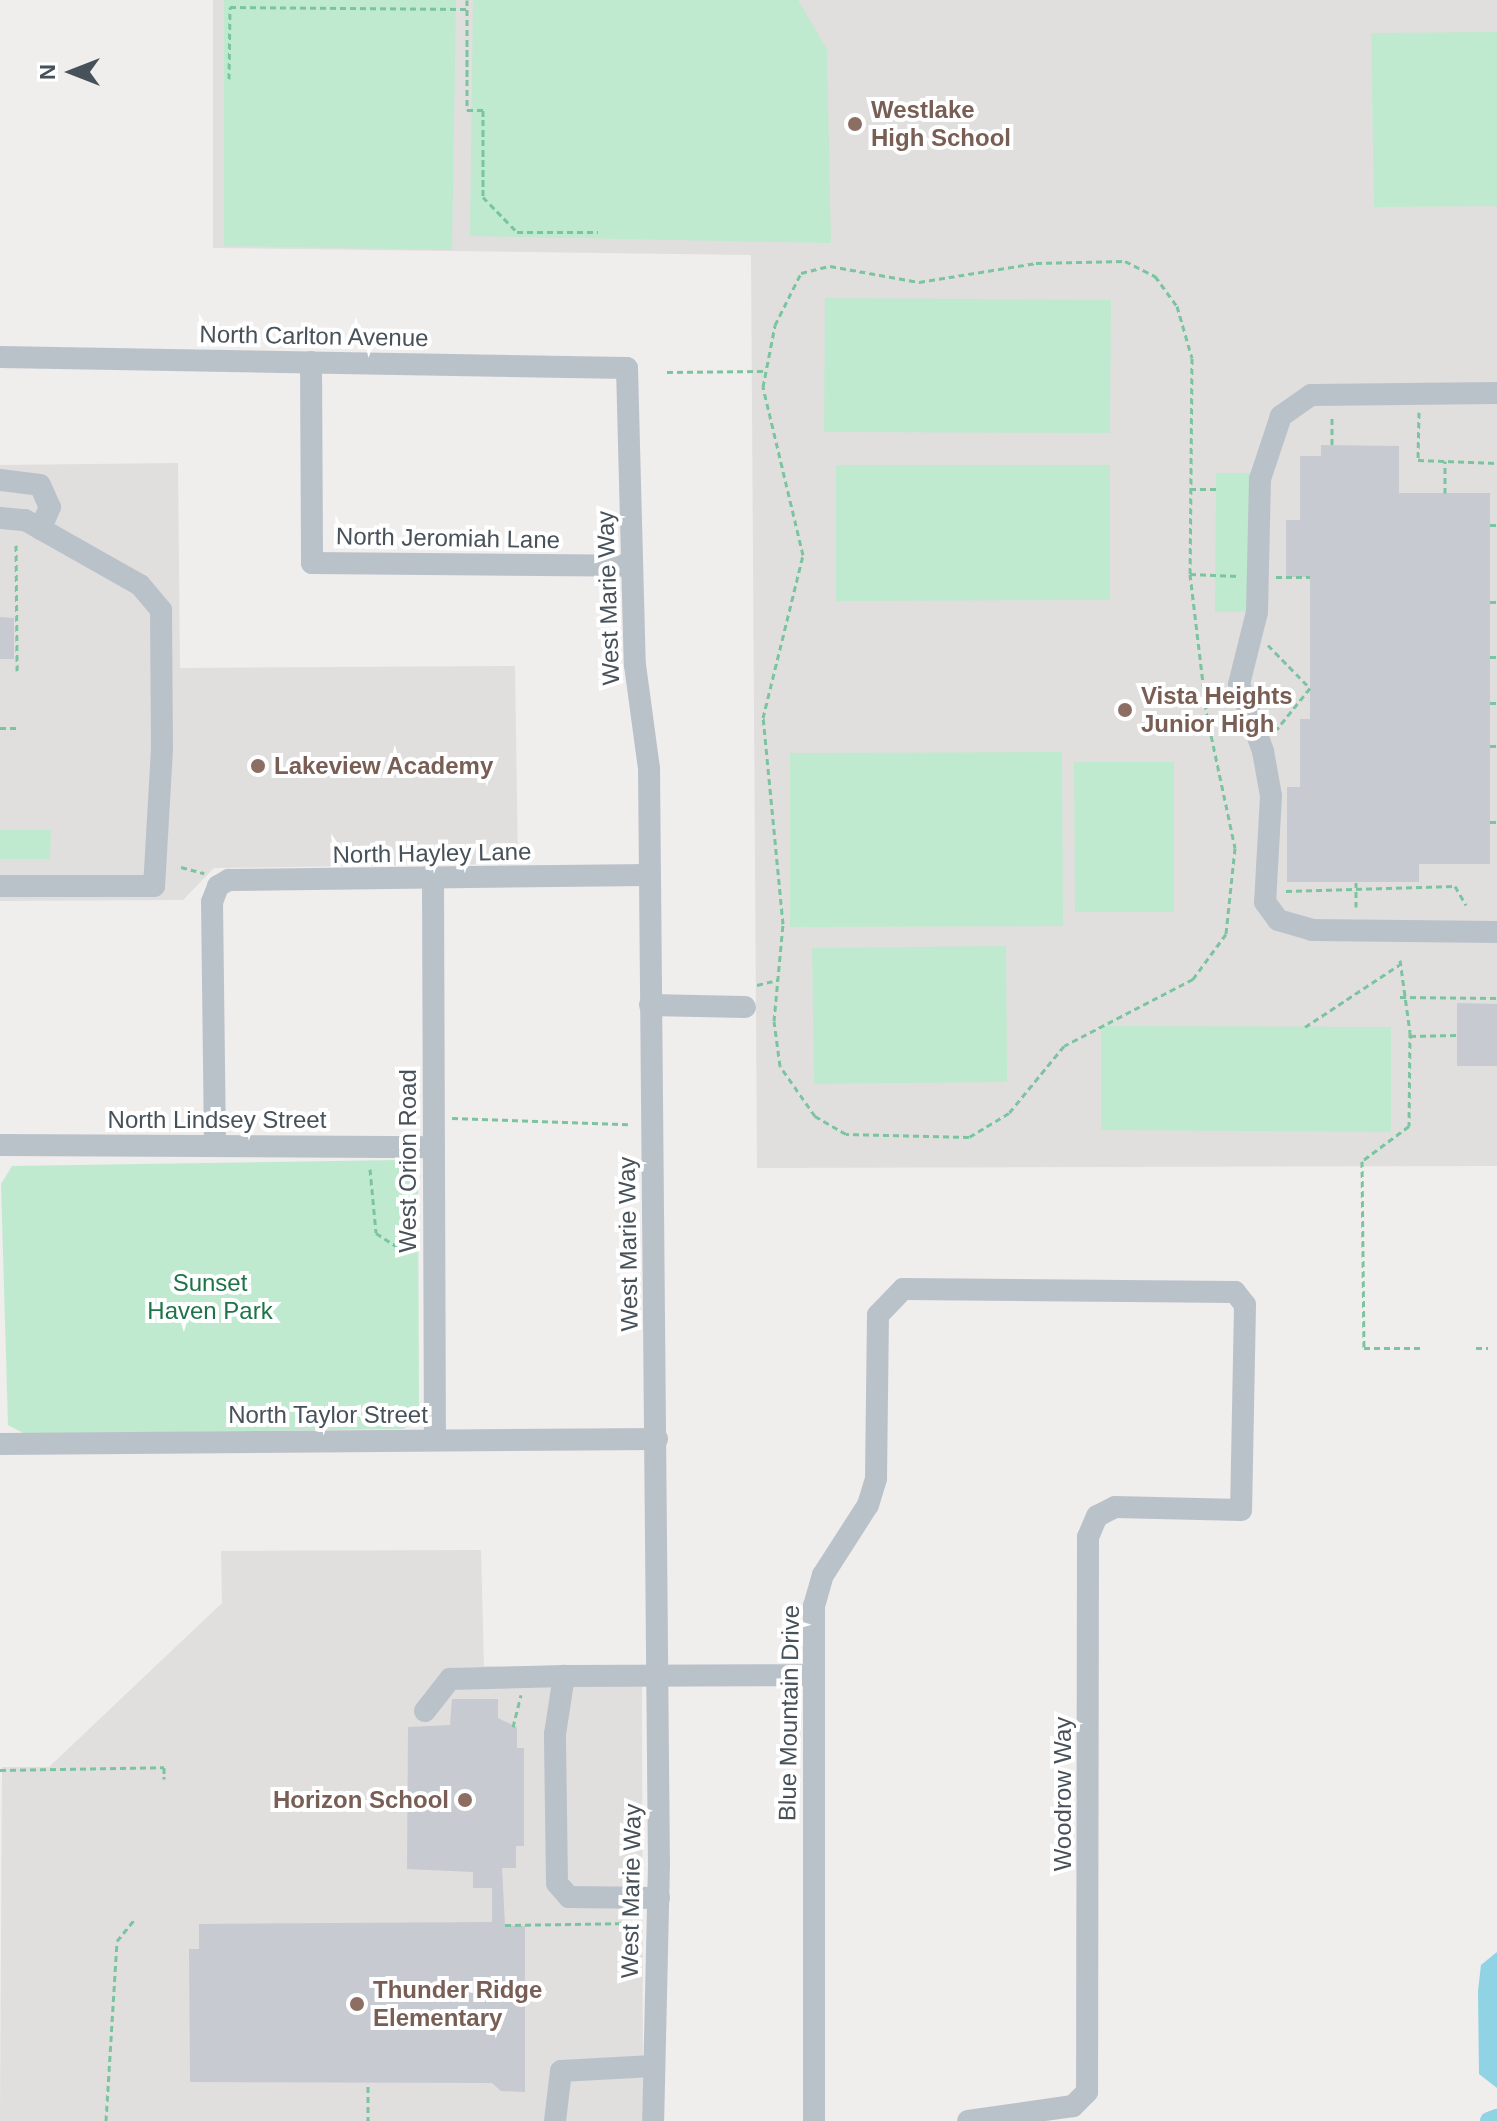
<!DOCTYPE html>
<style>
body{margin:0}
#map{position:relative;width:1497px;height:2121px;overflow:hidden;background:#f0eded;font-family:Arial,sans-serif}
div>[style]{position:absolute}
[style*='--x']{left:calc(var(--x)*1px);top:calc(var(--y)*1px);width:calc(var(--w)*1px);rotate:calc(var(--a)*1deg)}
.education>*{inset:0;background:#e1dede}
.green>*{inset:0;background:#bfeacf}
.water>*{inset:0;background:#8fd3e4}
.canal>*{height:18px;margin:-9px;padding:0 9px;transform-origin:9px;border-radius:9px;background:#8fd3e4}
.building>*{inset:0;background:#c7cad0}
.path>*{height:3px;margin-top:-1.5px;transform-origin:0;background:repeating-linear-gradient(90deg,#7ac59f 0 6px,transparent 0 10px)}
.minor>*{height:22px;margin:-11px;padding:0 11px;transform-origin:11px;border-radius:11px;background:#bac2c9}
.dots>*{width:22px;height:22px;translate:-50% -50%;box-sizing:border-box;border:4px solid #fff;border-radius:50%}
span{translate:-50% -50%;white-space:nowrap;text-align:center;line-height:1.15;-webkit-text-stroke:8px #fff;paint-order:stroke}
.education-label{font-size:24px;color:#785e54;font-weight:700}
.left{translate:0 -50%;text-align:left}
.right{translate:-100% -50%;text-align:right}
.street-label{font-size:24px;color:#475159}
.park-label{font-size:24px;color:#1e7448}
.north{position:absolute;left:32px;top:32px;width:80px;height:80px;-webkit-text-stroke:6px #fff;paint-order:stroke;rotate:270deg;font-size:22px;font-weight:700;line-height:32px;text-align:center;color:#475159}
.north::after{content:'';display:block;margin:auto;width:28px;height:36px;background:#475159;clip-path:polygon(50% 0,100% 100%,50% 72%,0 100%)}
</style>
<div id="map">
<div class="education">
<div style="clip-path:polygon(213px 0,1497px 0,1497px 1166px,757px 1168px,751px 255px,213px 248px)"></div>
<div style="clip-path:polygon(178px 463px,180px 668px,515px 666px,518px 864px,214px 868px,183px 900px,0 901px,0 465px)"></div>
<div style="clip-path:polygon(481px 1550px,484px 1666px,642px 1667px,643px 2121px,0 2121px,2px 1767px,49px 1767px,222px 1603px,221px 1551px)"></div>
</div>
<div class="green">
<div style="clip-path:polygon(224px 0,456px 0,452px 250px,224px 246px)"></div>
<div style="clip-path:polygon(473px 0,798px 0,827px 49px,831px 243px,470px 236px)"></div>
<div style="clip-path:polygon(1497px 32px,1497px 206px,1374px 207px,1371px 33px)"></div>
<div style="clip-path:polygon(825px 298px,1111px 300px,1110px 433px,824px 432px)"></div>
<div style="clip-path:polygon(836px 465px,1110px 465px,1110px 600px,836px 601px)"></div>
<div style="clip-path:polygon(1216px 473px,1257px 473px,1257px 612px,1215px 612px)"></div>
<div style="clip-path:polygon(1062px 752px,1063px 926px,790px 927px,790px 753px)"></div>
<div style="clip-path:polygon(1074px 762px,1174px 762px,1174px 912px,1075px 912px)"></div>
<div style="clip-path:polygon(0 830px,51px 830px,50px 859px,0 859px)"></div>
<div style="clip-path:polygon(1006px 946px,1007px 1082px,814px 1084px,812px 948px)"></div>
<div style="clip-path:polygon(1101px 1026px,1391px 1027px,1391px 1132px,1101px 1130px)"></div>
<div style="clip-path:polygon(399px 1160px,418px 1177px,419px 1412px,404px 1429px,25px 1434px,8px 1425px,1px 1184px,12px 1166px)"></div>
</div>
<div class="water">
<div style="clip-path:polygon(1497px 1952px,1497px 2088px,1479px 2074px,1478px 1991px,1481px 1965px)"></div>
</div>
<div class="canal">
<div style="--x:1489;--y:2121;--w:9;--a:-21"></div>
</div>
<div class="building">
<div style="clip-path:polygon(1321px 445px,1399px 446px,1399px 493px,1490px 493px,1490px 864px,1419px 864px,1419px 882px,1287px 882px,1287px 787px,1300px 787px,1300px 719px,1310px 719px,1310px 577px,1286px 577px,1286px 520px,1300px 520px,1300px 456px,1321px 456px)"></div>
<div style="clip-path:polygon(0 617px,14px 618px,14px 659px,0 659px)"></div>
<div style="clip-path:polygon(1457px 1003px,1497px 1004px,1497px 1066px,1457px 1066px)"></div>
<div style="clip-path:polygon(452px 1699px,498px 1699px,498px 1718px,517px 1727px,517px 1748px,524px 1748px,524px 1846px,516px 1846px,516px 1868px,502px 1868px,505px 1925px,525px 1926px,525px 2092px,501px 2091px,492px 2083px,190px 2082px,189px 1949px,199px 1949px,199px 1924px,492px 1922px,492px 1888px,473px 1888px,473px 1872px,407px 1869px,408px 1727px,450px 1725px)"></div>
</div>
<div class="path">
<div style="--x:467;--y:0;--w:110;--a:90"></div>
<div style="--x:467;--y:110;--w:16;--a:0"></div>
<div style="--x:483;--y:110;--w:87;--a:90"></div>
<div style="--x:483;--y:197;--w:49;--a:45.8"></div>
<div style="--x:517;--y:232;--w:81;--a:0"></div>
<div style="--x:229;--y:79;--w:72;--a:-89.2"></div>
<div style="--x:230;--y:7;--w:237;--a:0.5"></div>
<div style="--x:1125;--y:261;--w:34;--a:27"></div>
<div style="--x:1155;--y:276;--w:37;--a:54"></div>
<div style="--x:1177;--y:306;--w:54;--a:73.9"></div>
<div style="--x:1192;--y:358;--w:216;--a:90.5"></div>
<div style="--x:1190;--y:574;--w:143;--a:83.2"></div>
<div style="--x:1207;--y:716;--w:135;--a:78"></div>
<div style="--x:1235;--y:848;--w:86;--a:96"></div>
<div style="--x:1226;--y:934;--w:56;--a:126.3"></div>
<div style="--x:1193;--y:979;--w:145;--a:152.6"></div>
<div style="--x:1064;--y:1046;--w:87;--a:129.4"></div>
<div style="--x:1009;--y:1113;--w:47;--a:149"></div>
<div style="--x:969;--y:1137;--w:123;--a:-178.6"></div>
<div style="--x:846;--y:1134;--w:36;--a:-150"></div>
<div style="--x:815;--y:1116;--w:61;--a:-125"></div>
<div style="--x:780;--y:1066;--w:45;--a:-97.6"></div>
<div style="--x:774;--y:1021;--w:97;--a:-84.7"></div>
<div style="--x:783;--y:924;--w:207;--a:-95.5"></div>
<div style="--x:763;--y:718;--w:168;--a:-76.2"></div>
<div style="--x:803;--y:555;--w:173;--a:-103.4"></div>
<div style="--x:763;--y:387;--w:63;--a:-79"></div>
<div style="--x:775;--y:325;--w:58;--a:-63.4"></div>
<div style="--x:801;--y:273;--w:30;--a:-14"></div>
<div style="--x:830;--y:266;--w:90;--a:10.2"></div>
<div style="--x:919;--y:282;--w:119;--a:-9.2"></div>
<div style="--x:1036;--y:263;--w:89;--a:-1.3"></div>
<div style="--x:667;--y:372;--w:99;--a:-0.6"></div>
<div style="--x:1419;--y:412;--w:48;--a:91.2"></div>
<div style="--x:1418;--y:460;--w:79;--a:2.2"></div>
<div style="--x:1332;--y:445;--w:30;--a:-90"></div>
<div style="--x:1190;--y:489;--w:26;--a:0"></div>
<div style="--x:1445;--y:493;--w:32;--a:-90"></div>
<div style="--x:1490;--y:525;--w:7;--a:0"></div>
<div style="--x:16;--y:545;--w:126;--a:89.5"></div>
<div style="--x:1190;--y:574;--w:48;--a:2.4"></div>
<div style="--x:1276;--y:577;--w:34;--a:0"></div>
<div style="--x:1490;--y:602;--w:7;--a:0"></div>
<div style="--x:1268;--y:645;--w:60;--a:45.7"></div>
<div style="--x:1310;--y:688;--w:53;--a:128.8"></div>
<div style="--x:1490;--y:657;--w:7;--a:0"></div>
<div style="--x:1490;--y:703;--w:7;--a:0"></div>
<div style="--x:0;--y:728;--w:18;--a:0"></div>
<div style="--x:1490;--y:746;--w:7;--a:0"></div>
<div style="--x:1490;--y:822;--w:7;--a:0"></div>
<div style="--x:181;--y:867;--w:24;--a:15"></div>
<div style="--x:1356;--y:882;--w:25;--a:90"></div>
<div style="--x:1286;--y:891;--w:169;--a:-1.7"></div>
<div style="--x:1455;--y:886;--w:22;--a:60"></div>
<div style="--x:1400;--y:960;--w:73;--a:82.1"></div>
<div style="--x:1410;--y:1032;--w:94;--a:90.6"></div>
<div style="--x:1409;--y:1126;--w:59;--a:143.3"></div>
<div style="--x:1362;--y:1161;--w:187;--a:89.4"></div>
<div style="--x:1364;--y:1348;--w:59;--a:0"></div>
<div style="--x:757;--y:985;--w:21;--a:-14"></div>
<div style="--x:1400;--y:997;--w:97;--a:0.6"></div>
<div style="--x:1305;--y:1027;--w:113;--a:-33.4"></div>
<div style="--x:1410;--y:1036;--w:47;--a:-1.2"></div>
<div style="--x:452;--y:1118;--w:176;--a:2"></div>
<div style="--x:370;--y:1169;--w:64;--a:84.6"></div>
<div style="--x:376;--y:1233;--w:38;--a:33"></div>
<div style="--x:1476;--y:1348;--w:12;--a:0"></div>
<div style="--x:513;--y:1727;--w:33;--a:-76"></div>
<div style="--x:0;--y:1770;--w:164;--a:-1"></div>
<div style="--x:164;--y:1767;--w:12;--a:90"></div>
<div style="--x:505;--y:1925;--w:128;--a:-0.9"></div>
<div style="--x:368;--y:2086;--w:35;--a:90"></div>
<div style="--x:106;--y:2121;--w:180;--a:-86.5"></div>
<div style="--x:117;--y:1941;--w:27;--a:-51"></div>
</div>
<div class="minor">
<div style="--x:0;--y:357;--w:627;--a:1.01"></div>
<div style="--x:627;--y:368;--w:297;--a:88.5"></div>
<div style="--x:635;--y:665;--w:104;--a:82.3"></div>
<div style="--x:649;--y:768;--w:1095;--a:89.48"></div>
<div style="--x:659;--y:1863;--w:258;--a:91.3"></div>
<div style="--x:311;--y:362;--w:201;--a:89.7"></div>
<div style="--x:312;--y:563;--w:320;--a:0.5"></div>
<div style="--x:1497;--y:393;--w:186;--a:179.4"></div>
<div style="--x:1311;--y:395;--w:37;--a:145"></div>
<div style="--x:1281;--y:416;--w:66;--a:108.4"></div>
<div style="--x:1260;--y:479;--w:133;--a:91.3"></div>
<div style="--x:1257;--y:612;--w:74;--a:104"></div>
<div style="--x:1239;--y:684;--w:71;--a:70.3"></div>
<div style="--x:1263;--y:751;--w:46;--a:79.9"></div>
<div style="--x:1271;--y:796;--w:106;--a:93.2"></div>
<div style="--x:1265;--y:902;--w:22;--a:54"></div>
<div style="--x:1278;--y:920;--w:35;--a:16"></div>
<div style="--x:1312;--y:930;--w:185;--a:0.6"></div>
<div style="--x:0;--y:480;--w:40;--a:7.1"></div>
<div style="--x:40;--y:485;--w:24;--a:66"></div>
<div style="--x:50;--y:507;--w:24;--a:114"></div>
<div style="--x:0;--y:518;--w:25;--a:5"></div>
<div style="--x:25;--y:520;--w:132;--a:29.5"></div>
<div style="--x:140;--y:585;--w:33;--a:50"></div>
<div style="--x:161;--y:610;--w:139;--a:89.6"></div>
<div style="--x:162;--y:749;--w:137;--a:93.3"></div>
<div style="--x:154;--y:886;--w:154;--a:180"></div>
<div style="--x:433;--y:881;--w:559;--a:89.8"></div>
<div style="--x:650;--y:1005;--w:95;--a:1.2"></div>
<div style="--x:0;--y:1145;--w:434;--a:0.3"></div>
<div style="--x:215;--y:1146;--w:244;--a:-90.7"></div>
<div style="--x:212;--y:902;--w:17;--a:-69"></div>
<div style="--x:218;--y:886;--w:13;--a:-29"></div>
<div style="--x:229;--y:880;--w:419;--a:-0.7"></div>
<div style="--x:0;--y:1444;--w:657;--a:-0.44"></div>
<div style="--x:425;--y:1711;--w:41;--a:-52"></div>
<div style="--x:450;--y:1679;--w:114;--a:-1.5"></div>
<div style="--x:659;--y:1898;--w:90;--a:-179.4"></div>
<div style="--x:569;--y:1897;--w:18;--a:-131"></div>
<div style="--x:557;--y:1883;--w:149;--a:-90.8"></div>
<div style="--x:555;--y:1734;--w:59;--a:-81.2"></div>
<div style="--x:564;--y:1676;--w:249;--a:-0.2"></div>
<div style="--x:555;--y:2121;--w:50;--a:-83.2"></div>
<div style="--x:561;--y:2071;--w:92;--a:-3.1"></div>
<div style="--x:814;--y:2121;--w:515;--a:-90"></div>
<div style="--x:814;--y:1606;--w:32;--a:-74"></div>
<div style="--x:823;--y:1575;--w:83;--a:-57.3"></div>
<div style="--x:868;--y:1505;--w:28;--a:-73"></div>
<div style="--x:876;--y:1478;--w:163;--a:-89.3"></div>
<div style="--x:878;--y:1315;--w:36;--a:-46"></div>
<div style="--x:903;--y:1289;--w:332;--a:0.5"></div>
<div style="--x:1235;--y:1292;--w:16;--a:52"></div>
<div style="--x:1245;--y:1305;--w:205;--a:91.1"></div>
<div style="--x:1241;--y:1510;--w:126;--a:-178.6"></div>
<div style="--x:1115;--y:1507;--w:20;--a:153"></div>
<div style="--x:1097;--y:1516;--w:23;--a:113"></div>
<div style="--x:1088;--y:1537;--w:555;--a:90.1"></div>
<div style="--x:1087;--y:2092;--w:20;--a:135"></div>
<div style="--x:1073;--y:2106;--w:106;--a:171.9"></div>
</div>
<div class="dots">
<div style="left:855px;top:124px;background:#8d6e63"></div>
<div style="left:1125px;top:710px;background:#8d6e63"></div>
<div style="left:258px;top:766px;background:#8d6e63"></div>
<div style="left:465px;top:1800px;background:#8d6e63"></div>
<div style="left:357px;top:2004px;background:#8d6e63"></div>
</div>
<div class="education-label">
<span class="left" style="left:871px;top:124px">Westlake<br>High School</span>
<span class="left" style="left:1141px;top:710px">Vista Heights<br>Junior High</span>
<span class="left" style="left:274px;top:766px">Lakeview Academy</span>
<span class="right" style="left:449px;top:1800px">Horizon School</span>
<span class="left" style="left:373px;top:2004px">Thunder Ridge<br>Elementary</span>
</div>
<div class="street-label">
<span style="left:314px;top:336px;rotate:1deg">North Carlton Avenue</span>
<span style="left:448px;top:538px;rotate:1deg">North Jeromiah Lane</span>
<span style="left:608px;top:598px;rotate:-92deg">West Marie Way</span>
<span style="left:432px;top:853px;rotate:-1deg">North Hayley Lane</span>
<span style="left:217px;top:1120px">North Lindsey Street</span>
<span style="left:408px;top:1161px;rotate:-90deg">West Orion Road</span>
<span style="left:628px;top:1244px;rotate:-91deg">West Marie Way</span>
<span style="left:328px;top:1415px">North Taylor Street</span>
<span style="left:789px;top:1713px;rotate:-89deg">Blue Mountain Drive</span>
<span style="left:1063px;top:1794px;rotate:-90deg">Woodrow Way</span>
<span style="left:631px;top:1891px;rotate:-89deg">West Marie Way</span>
</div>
<div class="park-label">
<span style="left:210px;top:1297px">Sunset<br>Haven Park</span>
</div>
<div class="north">N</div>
</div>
